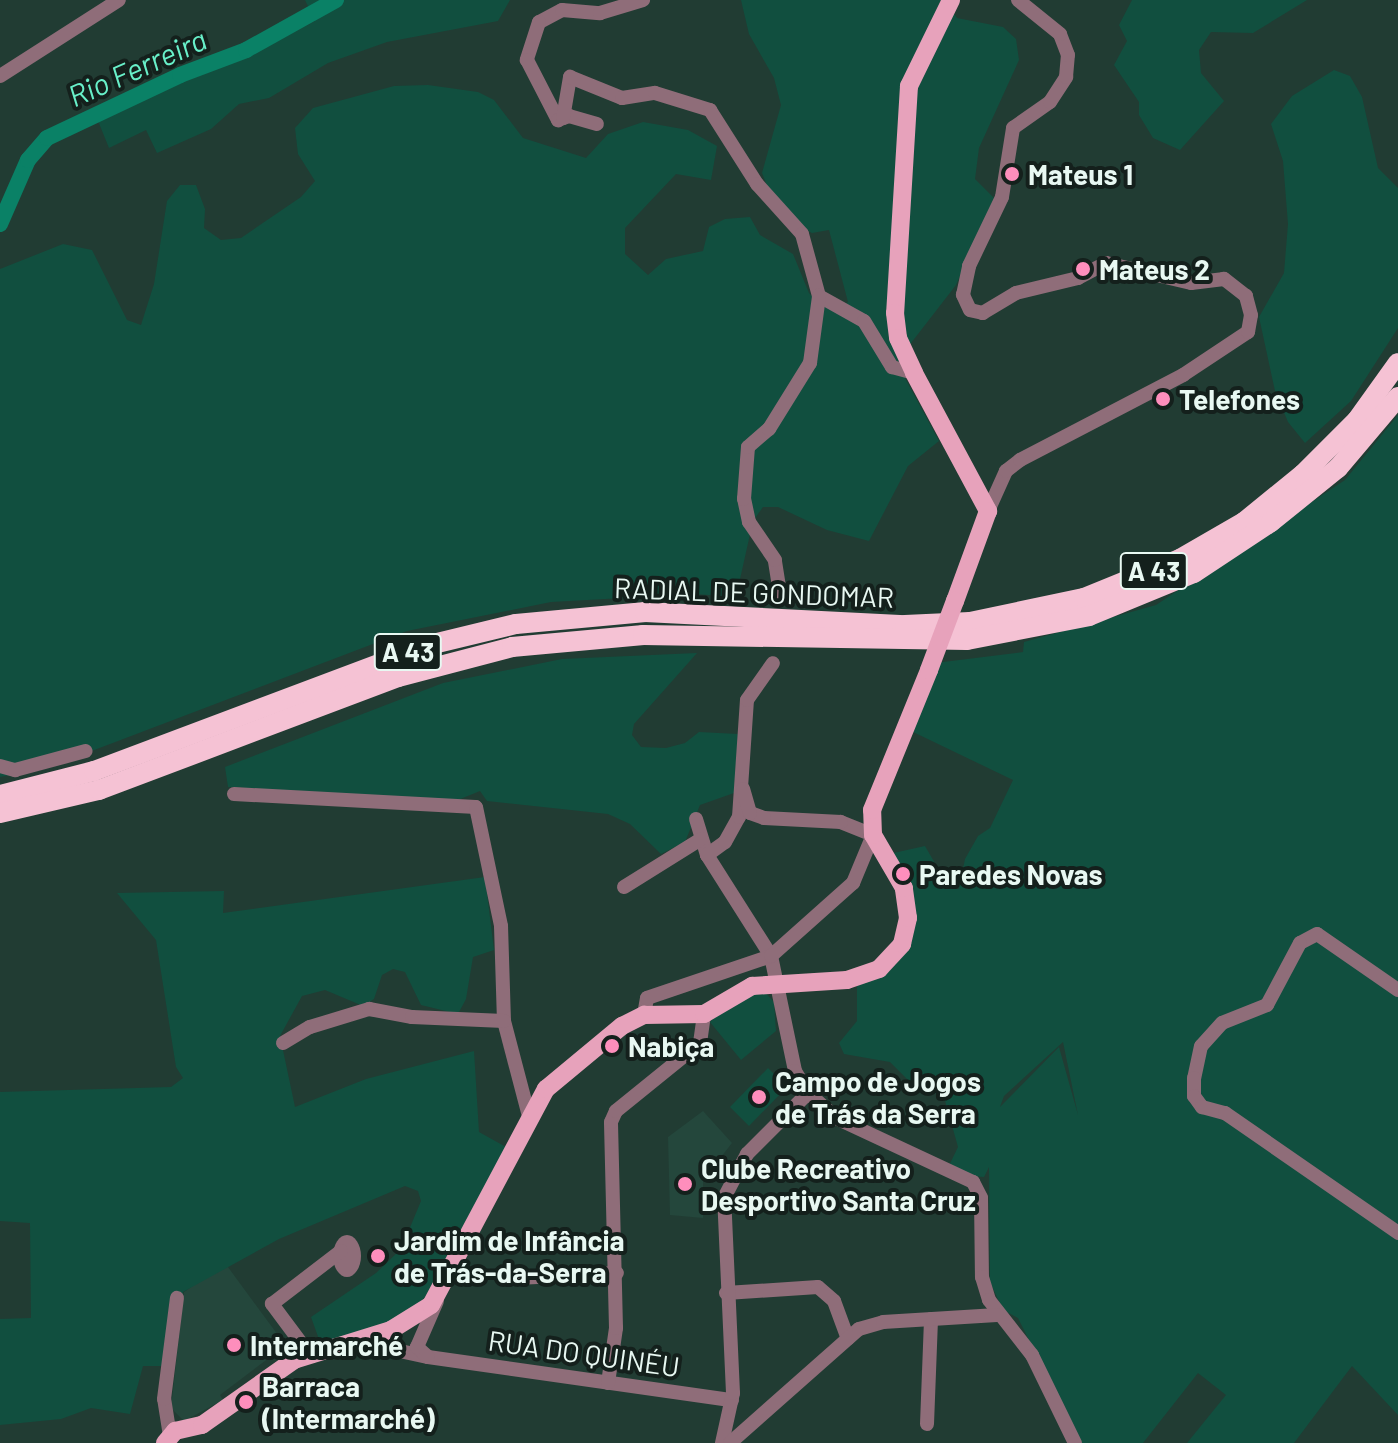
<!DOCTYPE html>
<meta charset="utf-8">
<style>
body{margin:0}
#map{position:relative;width:1398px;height:1443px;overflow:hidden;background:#213c33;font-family:Barlow,sans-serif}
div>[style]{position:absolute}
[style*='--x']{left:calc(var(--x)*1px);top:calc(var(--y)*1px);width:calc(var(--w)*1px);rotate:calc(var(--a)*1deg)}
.built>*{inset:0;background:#24473c}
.green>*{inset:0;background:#114f3f}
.river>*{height:16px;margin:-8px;padding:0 8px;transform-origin:8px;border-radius:8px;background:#0a8166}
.minor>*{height:14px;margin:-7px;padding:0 7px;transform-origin:7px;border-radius:7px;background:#8f6d79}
.minor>.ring{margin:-7px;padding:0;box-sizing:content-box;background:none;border:14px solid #8f6d79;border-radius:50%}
.major>*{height:18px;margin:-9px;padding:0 9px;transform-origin:9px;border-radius:9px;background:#e7a2bb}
.highway>*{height:20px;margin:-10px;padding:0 10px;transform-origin:10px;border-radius:10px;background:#f5c2d4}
.major-bridge>*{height:18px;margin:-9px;padding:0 9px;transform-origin:9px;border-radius:9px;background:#e7a2bb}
.dots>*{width:22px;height:22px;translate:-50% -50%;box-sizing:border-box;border:4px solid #14201c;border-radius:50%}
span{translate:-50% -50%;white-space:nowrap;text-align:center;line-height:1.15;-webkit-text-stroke:8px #14201c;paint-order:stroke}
.shield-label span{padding:2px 6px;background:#14201c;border:2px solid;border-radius:6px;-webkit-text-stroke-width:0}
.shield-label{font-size:26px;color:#e8f8f2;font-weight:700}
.poi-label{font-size:28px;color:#e8f8f2;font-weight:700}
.left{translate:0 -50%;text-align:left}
.street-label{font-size:28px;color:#e8f8f2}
.water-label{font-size:30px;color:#68f0c9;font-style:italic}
</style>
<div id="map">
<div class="built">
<div style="clip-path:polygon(703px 1111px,732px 1143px,703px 1180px,703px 1218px,670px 1215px,668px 1137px)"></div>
<div style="clip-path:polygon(225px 1263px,289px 1350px,278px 1351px,220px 1395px,223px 1400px,184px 1421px,171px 1408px,184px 1292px)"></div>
</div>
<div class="green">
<div style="clip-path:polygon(305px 0,510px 0,498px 21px,387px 42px,328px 63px,269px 98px,239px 104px,211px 129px,157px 153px,146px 130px,109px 148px,94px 111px,238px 51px,278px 41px,315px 21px)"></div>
<div style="clip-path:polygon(741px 0,945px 0,957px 18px,1003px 27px,1016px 39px,1019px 60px,979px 148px,975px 179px,994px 198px,956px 285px,901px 356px,905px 378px,939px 441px,908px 466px,869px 541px,827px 530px,778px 507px,763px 507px,753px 521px,736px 597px,695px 594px,551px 602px,407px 631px,47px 768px,0 777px,0 269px,63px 244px,92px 250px,127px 320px,141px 325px,154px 284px,167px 201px,180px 185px,196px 185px,205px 209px,204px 228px,221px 240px,241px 238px,301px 197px,315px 181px,298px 154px,295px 128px,313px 108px,394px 86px,428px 85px,478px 92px,494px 100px,523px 138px,586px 158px,608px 134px,643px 122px,688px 130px,717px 146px,711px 180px,676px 174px,625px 228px,625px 254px,648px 275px,666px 259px,703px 251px,709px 227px,725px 219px,750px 217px,760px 235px,793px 254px,809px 293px,820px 304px,844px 305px,848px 302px,829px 230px,812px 233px,799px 226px,772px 198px,762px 173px,781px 105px,774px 78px,749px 34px)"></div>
<div style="clip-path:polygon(1132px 0,1307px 0,1253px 33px,1211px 32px,1199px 50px,1201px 73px,1224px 101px,1180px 150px,1153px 138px,1139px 115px,1139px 102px,1114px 65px,1127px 41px,1119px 25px)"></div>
<div style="clip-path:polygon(1334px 70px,1350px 76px,1362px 97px,1378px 168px,1398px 188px,1398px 328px,1351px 401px,1305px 443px,1288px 422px,1275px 391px,1259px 317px,1284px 273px,1288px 224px,1283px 161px,1271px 124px,1292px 96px)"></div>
<div style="clip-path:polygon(evenodd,1398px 415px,1398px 1415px,1352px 1366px,1294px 1443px,1187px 1443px,1226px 1395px,1198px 1373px,1143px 1443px,1080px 1443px,1018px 1318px,1003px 1310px,990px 1282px,989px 1167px,984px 1177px,945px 1174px,958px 1147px,944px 1097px,910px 1082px,890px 1062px,844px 1054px,839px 1043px,857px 1021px,857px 986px,893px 967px,913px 919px,889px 854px,925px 846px,936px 865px,934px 884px,959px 889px,965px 859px,978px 836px,990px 828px,1013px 780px,909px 730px,935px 663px,1023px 652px,1024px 642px,1156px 605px,1345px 480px,1398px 415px,1063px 1042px,1078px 1115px,1059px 1047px,1000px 1107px,1004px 1096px,1063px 1042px)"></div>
<div style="clip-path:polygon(697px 653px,634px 724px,632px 735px,641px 747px,666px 748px,685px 743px,699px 732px,738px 734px,734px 793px,700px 805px,685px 842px,661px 854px,630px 824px,608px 814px,487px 801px,480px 791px,458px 800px,228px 787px,225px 767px,443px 683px,562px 659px)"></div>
<div style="clip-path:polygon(485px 877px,494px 950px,473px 957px,466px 999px,458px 1014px,421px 1005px,405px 972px,393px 969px,382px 975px,374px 999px,363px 1006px,325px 990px,302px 996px,280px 1036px,295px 1107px,366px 1079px,474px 1051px,479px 1132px,506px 1147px,426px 1296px,408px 1316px,321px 1345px,311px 1317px,376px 1273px,401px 1249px,421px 1201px,418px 1191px,405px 1186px,279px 1239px,183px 1292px,178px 1326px,162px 1366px,143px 1366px,130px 1414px,91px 1408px,61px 1419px,0 1425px,0 1319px,31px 1318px,30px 1223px,0 1221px,0 1092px,171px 1087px,183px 1078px,176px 1067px,156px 940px,117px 893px,224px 891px,223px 913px)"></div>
<div style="clip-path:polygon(763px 990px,774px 1002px,776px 1031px,741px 1060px,710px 1022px,721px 1010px)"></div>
<div style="clip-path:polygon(768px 1068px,787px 1087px,749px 1126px,730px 1107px)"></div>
</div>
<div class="river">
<div style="--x:0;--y:224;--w:70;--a:-66.4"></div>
<div style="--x:28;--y:160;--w:29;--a:-49"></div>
<div style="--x:47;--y:138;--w:147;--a:-25.3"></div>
<div style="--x:180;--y:75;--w:71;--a:-20.7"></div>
<div style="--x:246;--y:50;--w:103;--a:-29.1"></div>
</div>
<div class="minor">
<div style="--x:562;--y:10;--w:26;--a:152"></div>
<div style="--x:539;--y:22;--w:40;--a:108"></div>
<div style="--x:527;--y:60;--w:68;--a:62.7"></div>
<div style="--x:558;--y:120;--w:12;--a:-20"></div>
<div style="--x:569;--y:116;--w:29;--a:16"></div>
<div style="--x:562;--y:10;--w:38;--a:5"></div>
<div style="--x:600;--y:13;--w:45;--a:-16.8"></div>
<div style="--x:0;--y:76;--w:141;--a:-32.6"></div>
<div style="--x:563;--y:118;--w:42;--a:-80.3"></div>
<div style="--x:570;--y:77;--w:56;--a:22"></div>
<div style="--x:622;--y:98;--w:33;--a:-9"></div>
<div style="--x:655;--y:93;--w:58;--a:17.2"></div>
<div style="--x:710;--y:110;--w:88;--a:57.6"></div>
<div style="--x:757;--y:184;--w:67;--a:48"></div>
<div style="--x:802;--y:234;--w:64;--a:74.7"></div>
<div style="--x:819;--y:296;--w:51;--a:29.1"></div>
<div style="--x:864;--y:321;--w:54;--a:58.7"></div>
<div style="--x:892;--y:367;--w:23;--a:15"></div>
<div style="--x:988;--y:511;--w:44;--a:-65.8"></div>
<div style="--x:1006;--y:471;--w:18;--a:-38"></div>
<div style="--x:1020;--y:460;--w:184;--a:-27.5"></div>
<div style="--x:1183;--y:375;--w:78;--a:-33.5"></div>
<div style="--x:1248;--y:332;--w:17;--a:-80"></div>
<div style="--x:1251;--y:315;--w:20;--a:-105"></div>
<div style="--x:1246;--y:296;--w:28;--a:-142"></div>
<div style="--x:1224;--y:279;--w:33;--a:173"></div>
<div style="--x:1191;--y:283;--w:87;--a:-166.8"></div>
<div style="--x:1106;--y:263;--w:32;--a:152"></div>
<div style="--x:1078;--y:278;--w:64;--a:166.4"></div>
<div style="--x:1016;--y:293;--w:39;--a:149"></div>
<div style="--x:983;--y:313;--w:13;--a:-167"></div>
<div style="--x:970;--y:310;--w:17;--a:-115"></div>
<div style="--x:963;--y:295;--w:30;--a:-78"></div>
<div style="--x:969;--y:266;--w:76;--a:-64.4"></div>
<div style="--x:1002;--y:197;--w:70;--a:-80.9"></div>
<div style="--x:1013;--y:128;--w:45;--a:-35.1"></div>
<div style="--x:1050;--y:102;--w:30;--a:-57"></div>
<div style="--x:1066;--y:77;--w:22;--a:-85"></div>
<div style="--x:1068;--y:55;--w:22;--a:-111"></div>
<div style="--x:1060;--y:34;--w:54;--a:-141"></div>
<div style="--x:780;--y:593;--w:33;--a:-99"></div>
<div style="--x:775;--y:560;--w:46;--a:-124.4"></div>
<div style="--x:749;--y:522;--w:24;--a:-102"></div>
<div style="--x:744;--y:499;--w:52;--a:-85.6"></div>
<div style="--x:748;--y:447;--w:28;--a:-41"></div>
<div style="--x:769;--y:429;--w:78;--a:-58.2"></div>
<div style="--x:810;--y:363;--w:68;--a:-82.3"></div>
<div style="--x:0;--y:766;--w:16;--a:15"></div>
<div style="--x:15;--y:770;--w:73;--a:-15"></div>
<div style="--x:234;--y:794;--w:242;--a:3.1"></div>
<div style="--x:476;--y:807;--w:122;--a:78.1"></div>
<div style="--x:501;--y:926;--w:95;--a:88.2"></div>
<div style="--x:504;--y:1021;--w:98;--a:75.3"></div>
<div style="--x:696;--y:819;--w:38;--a:73"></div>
<div style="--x:707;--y:855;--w:120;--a:57.6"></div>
<div style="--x:771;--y:956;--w:117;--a:78.2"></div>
<div style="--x:795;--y:1071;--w:26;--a:59"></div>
<div style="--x:808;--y:1093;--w:40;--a:41"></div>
<div style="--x:838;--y:1119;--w:149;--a:25"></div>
<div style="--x:973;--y:1182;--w:18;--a:63"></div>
<div style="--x:981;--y:1198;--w:79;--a:89.3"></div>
<div style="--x:982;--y:1277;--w:24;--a:73"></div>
<div style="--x:989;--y:1300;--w:70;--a:52"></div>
<div style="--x:1032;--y:1355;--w:98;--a:64"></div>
<div style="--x:707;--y:855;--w:22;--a:-36"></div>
<div style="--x:725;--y:842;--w:29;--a:-61"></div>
<div style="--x:739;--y:817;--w:117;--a:-86.1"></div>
<div style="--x:747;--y:700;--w:45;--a:-54.9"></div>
<div style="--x:624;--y:887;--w:91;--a:-31.9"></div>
<div style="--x:1398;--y:990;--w:98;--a:-145.3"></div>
<div style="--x:1317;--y:934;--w:19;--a:152"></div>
<div style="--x:1300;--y:943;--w:70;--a:118"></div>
<div style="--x:1267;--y:1005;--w:48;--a:158.2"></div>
<div style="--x:1222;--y:1023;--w:31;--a:132"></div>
<div style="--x:1201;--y:1046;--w:33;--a:102"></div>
<div style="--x:1194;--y:1078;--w:18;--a:90"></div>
<div style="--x:1194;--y:1096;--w:14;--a:54"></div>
<div style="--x:1202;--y:1107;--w:24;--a:15"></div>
<div style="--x:1225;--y:1113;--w:211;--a:34.7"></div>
<div style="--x:644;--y:1015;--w:17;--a:-80"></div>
<div style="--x:647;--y:998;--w:131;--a:-18.7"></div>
<div style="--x:771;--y:956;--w:110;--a:-41.7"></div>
<div style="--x:853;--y:883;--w:52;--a:-67.4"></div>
<div style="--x:873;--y:835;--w:35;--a:-158"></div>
<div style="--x:841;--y:822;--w:77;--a:-177"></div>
<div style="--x:764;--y:818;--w:15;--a:-160"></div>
<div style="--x:750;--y:813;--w:25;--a:-106"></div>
<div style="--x:283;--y:1043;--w:31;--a:-31"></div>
<div style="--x:310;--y:1027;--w:62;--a:-17"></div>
<div style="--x:369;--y:1009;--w:44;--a:10.5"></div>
<div style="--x:412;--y:1017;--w:92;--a:2.5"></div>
<div class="ring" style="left:340px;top:1242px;width:-4px;height:-4px"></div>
<div style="--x:517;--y:1278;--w:100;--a:-2.9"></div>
<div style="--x:726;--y:1293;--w:92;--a:-3.7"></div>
<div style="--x:818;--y:1287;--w:21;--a:41"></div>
<div style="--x:834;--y:1301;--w:40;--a:69.8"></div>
<div style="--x:358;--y:1342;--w:72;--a:12.1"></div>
<div style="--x:428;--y:1357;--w:307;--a:8.1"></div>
<div style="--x:310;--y:1355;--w:64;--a:-126.7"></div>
<div style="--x:272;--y:1304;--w:87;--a:-37.5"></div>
<div style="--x:428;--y:1357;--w:15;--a:-138"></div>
<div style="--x:417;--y:1347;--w:50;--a:-66.5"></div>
<div style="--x:608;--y:1383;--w:56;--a:-81.7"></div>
<div style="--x:616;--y:1328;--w:206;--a:-91.4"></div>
<div style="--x:611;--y:1122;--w:12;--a:-66"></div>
<div style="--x:616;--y:1111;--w:108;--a:-39"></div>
<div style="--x:700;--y:1043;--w:29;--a:-82"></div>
<div style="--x:927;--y:1424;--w:105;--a:-87.8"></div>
<div style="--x:170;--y:1436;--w:37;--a:-99"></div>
<div style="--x:164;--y:1399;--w:102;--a:-82.7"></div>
<div style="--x:722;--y:1443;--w:51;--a:-77.6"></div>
<div style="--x:733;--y:1393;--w:195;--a:-92.6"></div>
<div style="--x:724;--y:1198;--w:50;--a:-62.4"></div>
<div style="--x:747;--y:1154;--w:86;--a:-45"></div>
<div style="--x:730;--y:1443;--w:172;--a:-41.5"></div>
<div style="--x:859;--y:1329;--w:25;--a:-16"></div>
<div style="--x:883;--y:1322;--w:114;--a:-3.5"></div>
</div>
<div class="major">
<div style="--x:951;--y:0;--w:96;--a:116"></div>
<div style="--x:909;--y:86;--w:227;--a:93.5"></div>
<div style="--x:895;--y:313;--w:25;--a:83"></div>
<div style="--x:898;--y:338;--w:38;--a:65"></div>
<div style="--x:914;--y:373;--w:157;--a:61.8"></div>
<div style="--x:988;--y:511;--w:96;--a:110.1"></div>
<div style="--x:165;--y:1443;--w:16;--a:-50"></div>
<div style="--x:175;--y:1431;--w:28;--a:-13"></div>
<div style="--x:202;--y:1425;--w:113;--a:-35.2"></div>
<div style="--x:294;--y:1360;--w:102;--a:-17.2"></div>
<div style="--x:391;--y:1330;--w:47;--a:-32"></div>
<div style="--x:431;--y:1305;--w:245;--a:-62"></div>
<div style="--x:546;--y:1089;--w:99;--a:-39.7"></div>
<div style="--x:622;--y:1026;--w:25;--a:-27"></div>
<div style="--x:644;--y:1015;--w:60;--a:-1"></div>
<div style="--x:704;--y:1014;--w:56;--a:-30.3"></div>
<div style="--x:752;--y:986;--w:95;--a:-3.6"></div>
<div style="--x:847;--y:980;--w:34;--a:-19"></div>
<div style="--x:879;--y:969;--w:34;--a:-47"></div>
<div style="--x:902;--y:944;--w:27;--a:-77"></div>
<div style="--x:908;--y:918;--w:30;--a:-98"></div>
<div style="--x:904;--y:888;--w:61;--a:-120.3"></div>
<div style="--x:873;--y:835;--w:25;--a:-92"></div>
<div style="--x:872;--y:810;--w:151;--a:-67.8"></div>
</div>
<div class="highway">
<div style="--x:0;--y:795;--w:97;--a:-14.3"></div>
<div style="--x:94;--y:771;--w:358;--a:-20.6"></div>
<div style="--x:429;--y:645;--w:89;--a:-13.6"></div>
<div style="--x:516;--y:624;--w:130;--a:-5.3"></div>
<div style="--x:645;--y:612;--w:260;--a:2.9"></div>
<div style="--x:905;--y:625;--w:65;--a:-2.6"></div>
<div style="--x:970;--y:622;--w:116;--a:-11.9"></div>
<div style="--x:1084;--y:598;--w:104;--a:-22.1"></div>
<div style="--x:1180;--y:559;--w:74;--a:-30"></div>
<div style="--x:1244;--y:522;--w:76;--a:-39.1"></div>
<div style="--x:1303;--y:474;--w:76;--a:-45"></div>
<div style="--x:1357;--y:420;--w:70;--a:-54.3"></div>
<div style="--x:0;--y:813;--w:102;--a:-13.1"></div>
<div style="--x:99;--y:790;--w:320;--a:-20.7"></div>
<div style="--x:398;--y:677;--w:118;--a:-14.7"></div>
<div style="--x:512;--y:647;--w:132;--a:-5.2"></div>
<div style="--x:643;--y:635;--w:324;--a:0.9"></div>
<div style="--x:967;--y:640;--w:124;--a:-11.1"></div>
<div style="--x:1089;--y:616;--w:113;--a:-22.3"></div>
<div style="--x:1194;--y:573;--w:92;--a:-33.5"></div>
<div style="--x:1271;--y:522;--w:86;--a:-38.9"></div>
<div style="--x:1338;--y:468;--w:93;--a:-49.8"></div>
</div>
<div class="major-bridge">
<div style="--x:929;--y:670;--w:74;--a:-69.4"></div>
</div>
<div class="dots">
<div style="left:1012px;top:174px;background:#fe8ebc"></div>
<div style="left:1083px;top:269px;background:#fe8ebc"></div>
<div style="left:1163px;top:399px;background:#fe8ebc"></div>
<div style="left:903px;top:874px;background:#fe8ebc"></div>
<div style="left:612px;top:1046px;background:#fe8ebc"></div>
<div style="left:759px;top:1097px;background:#fe8ebc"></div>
<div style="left:685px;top:1184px;background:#fe8ebc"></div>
<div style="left:378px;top:1256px;background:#fe8ebc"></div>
<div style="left:234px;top:1345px;background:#fe8ebc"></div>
<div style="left:246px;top:1402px;background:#fe8ebc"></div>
</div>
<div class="shield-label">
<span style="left:1154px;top:571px">A 43</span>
<span style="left:408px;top:652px">A 43</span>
</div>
<div class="poi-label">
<span class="left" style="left:1028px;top:174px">Mateus 1</span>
<span class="left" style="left:1099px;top:269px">Mateus 2</span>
<span class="left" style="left:1179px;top:399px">Telefones</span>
<span class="left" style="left:919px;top:874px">Paredes Novas</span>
<span class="left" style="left:628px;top:1046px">Nabiça</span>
<span class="left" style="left:775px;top:1097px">Campo de Jogos<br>de Trás da Serra</span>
<span class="left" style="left:701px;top:1184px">Clube Recreativo<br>Desportivo Santa Cruz</span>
<span class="left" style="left:394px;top:1256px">Jardim de Infância<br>de Trás-da-Serra</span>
<span class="left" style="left:250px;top:1345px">Intermarché</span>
<span class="left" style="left:262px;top:1402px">Barraca<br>(Intermarché)</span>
</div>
<div class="street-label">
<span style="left:754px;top:592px;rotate:2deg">RADIAL DE GONDOMAR</span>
<span style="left:584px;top:1353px;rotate:8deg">RUA DO QUINÉU</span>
</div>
<div class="water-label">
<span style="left:137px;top:67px;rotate:-24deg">Rio Ferreira</span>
</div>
</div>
